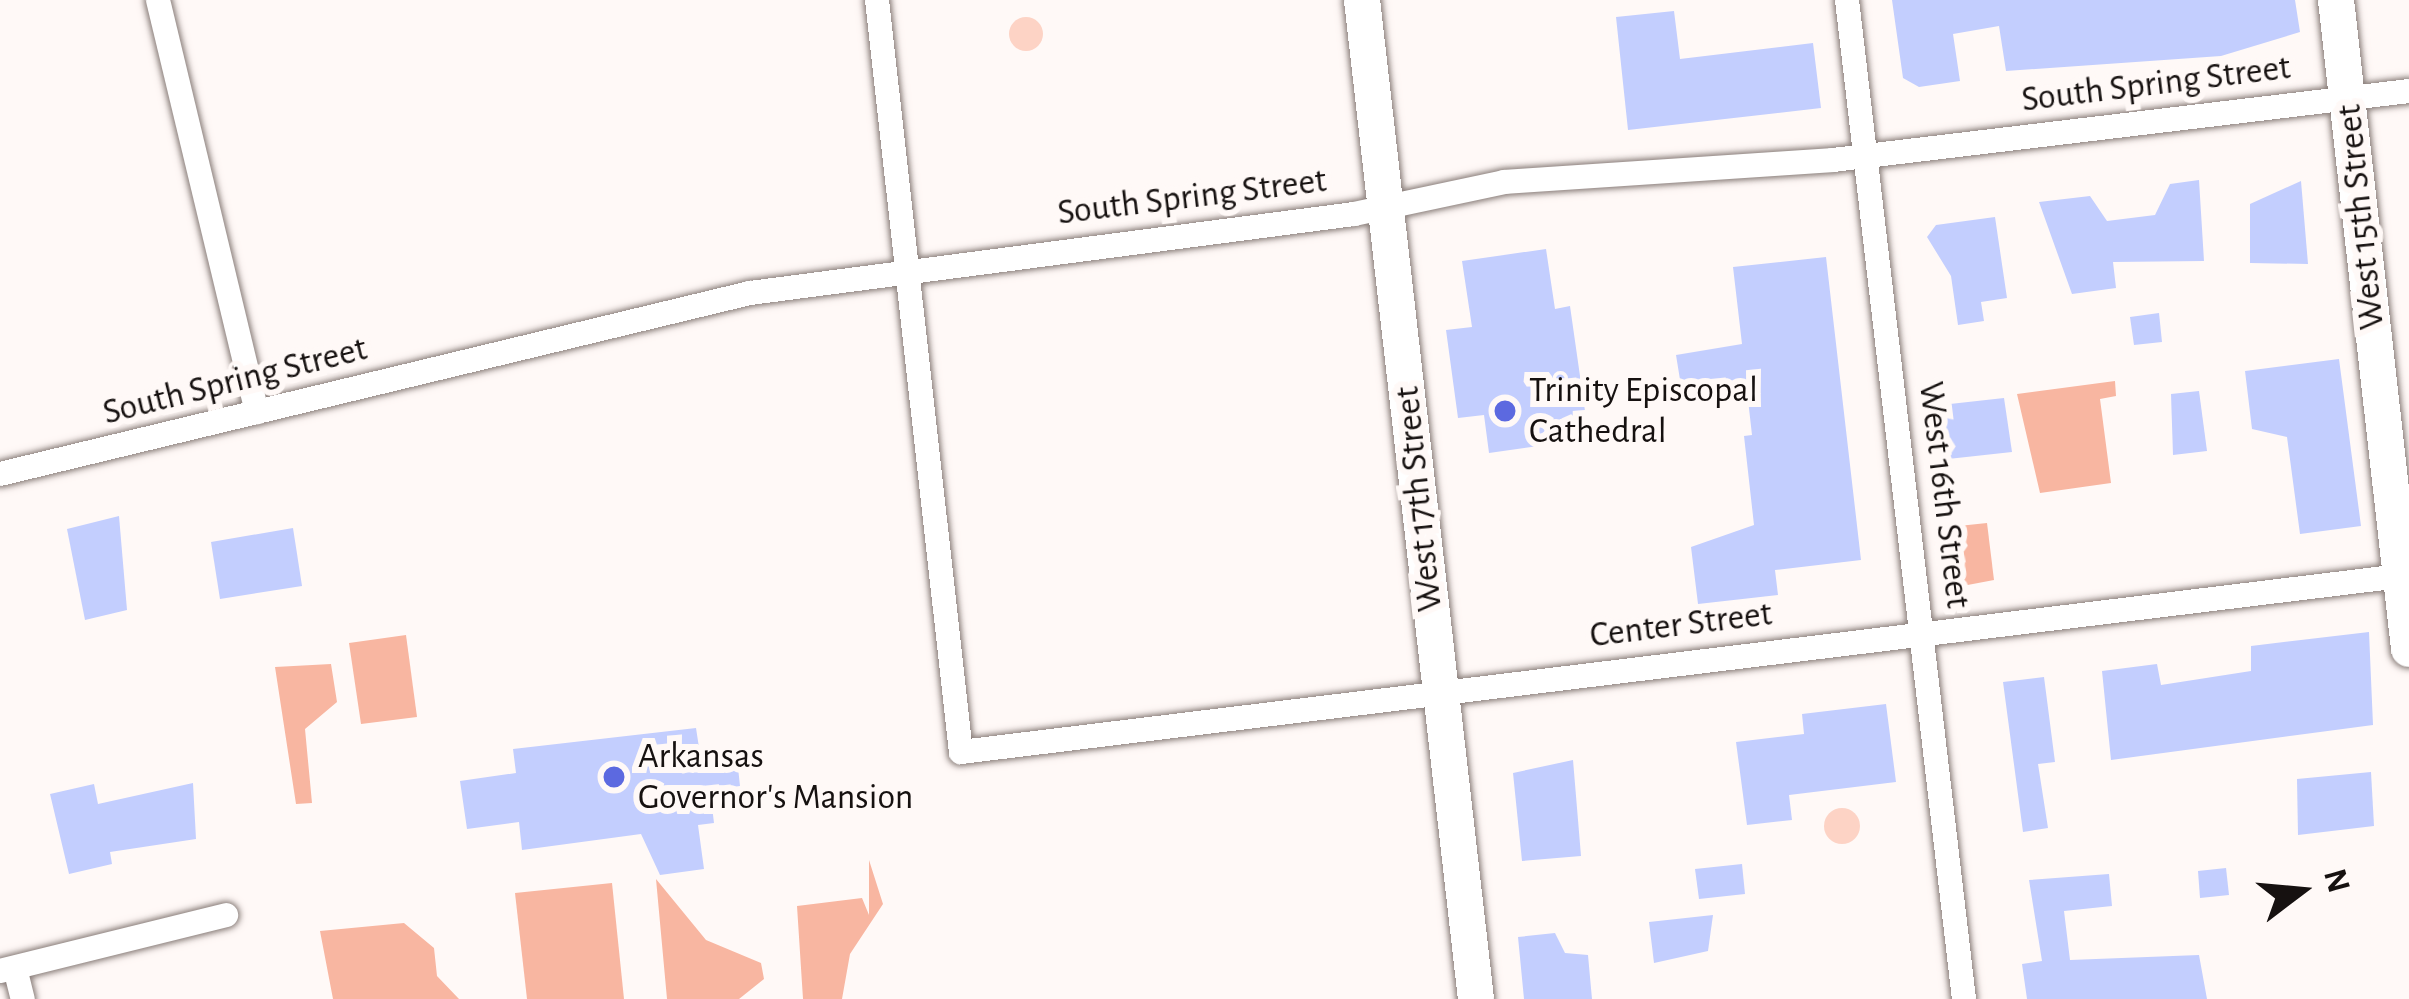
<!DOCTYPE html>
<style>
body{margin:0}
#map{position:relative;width:2409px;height:999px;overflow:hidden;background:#fff9f7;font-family:"Alegreya Sans",sans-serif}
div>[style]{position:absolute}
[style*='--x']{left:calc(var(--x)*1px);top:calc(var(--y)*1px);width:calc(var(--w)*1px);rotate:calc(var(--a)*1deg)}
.green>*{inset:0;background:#f8b6a1}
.water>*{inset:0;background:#fdd3c5}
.round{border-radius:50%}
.building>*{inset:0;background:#c3cefe}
.roads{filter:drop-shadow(0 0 3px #8a7e7a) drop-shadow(0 0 3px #8a7e7a)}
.street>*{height:24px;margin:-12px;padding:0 12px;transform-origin:12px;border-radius:12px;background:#fff}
.secondary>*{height:36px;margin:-18px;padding:0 18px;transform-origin:18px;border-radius:18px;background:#fff}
.dots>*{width:33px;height:33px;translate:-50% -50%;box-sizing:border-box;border:6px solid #fff9f7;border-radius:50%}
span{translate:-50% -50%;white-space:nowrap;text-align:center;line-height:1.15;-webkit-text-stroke:12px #fff9f7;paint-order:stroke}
.street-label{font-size:36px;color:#161110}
.poi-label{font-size:36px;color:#161110}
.left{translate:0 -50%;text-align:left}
.north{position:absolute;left:2241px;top:831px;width:120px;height:120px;-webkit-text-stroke:9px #fff9f7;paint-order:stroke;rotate:74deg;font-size:33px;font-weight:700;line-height:48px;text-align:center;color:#161110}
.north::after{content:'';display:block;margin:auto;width:42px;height:54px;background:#161110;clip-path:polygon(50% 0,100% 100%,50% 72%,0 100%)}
</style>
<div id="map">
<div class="green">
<div style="clip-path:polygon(2115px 381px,2116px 396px,2100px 399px,2111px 483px,2040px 493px,2017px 394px)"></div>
<div style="clip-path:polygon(1987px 523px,1994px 580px,1957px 587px,1949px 527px)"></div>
<div style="clip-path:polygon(406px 635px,417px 717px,361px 724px,349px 643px)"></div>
<div style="clip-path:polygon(331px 664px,337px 702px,305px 729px,312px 803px,296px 804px,275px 667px)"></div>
<div style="clip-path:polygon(869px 860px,883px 904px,850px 954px,842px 999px,803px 999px,797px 906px,862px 898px,869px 915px)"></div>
<div style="clip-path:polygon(656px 879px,706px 940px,761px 963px,764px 979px,739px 999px,667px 999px)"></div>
<div style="clip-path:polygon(612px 883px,624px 999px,527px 999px,515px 893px)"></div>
<div style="clip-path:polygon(404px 923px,434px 948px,437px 976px,459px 999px,333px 999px,320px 931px)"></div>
</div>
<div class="water">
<div class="round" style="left:1009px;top:17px;width:34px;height:34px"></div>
<div class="round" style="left:1824px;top:808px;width:36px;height:36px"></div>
</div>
<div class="building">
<div style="clip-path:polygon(1892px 0,2295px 0,2300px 32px,2221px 56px,2006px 71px,1999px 26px,1953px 34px,1960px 81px,1919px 87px,1903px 78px)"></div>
<div style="clip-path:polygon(1674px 11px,1680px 59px,1813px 43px,1821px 108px,1628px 130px,1616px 17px)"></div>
<div style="clip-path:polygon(2199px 180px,2204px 261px,2113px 262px,2116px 288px,2072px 294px,2039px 202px,2090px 196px,2107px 221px,2155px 215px,2170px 184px)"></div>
<div style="clip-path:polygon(2301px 181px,2308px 264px,2250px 263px,2250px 204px)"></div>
<div style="clip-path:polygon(1995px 217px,2007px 298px,1981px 302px,1984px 321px,1958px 325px,1951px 276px,1927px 237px,1936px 225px)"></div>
<div style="clip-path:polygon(1546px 249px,1555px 309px,1570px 306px,1589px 439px,1489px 453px,1484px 415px,1458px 418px,1446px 330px,1472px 327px,1462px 261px)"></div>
<div style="clip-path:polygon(1826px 257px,1861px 560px,1775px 570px,1778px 595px,1698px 604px,1691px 547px,1754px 525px,1744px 436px,1752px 435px,1746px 382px,1682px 392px,1676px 355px,1742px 344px,1733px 267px)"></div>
<div style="clip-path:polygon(2159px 313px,2162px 342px,2134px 345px,2130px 317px)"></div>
<div style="clip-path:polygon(2339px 359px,2361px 526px,2300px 534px,2287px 437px,2252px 429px,2245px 371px)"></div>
<div style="clip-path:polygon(2199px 391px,2207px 451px,2173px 455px,2171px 394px)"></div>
<div style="clip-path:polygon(2004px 398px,2012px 452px,1948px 459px,1941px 405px)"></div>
<div style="clip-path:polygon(119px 516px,127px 610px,85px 620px,67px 529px)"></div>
<div style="clip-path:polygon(293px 528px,302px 586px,220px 599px,211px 542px)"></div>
<div style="clip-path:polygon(2369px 632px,2373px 725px,2111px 760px,2102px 671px,2157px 664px,2161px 685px,2251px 671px,2251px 646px)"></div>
<div style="clip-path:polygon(2044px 677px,2055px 762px,2038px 764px,2048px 828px,2023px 832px,2003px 682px)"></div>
<div style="clip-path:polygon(1886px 704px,1896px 782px,1789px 795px,1792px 820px,1747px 825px,1736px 742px,1804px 734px,1802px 714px)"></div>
<div style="clip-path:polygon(696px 728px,700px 754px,736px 749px,740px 786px,710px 790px,714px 823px,698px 825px,704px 869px,660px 875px,641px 834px,522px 850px,519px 822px,467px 829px,460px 781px,516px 773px,513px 749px)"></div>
<div style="clip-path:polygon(1573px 760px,1581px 856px,1522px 861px,1513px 773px)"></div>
<div style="clip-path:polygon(2371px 772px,2374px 826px,2298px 835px,2297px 779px)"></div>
<div style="clip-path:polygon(193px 783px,196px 839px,110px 852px,112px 864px,69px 874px,50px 794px,94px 784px,98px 804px)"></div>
<div style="clip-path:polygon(1742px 864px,1745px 894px,1699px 899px,1695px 869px)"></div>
<div style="clip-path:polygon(2226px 868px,2229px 895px,2200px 898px,2198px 871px)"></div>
<div style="clip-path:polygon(2109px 874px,2112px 906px,2064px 911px,2070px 960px,2199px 955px,2207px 999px,2027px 999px,2022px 964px,2042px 961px,2029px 880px)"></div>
<div style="clip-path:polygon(1713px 915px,1708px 951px,1654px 963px,1649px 922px)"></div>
<div style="clip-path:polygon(1555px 933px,1565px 953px,1588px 955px,1592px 999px,1524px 999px,1518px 937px)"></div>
</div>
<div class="roads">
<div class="street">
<div style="--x:158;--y:0;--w:424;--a:76.5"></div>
<div style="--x:877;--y:0;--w:757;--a:83.63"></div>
<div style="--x:961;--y:752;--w:1459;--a:-6.97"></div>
<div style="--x:1847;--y:0;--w:1006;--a:83.32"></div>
<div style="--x:0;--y:474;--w:772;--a:-13.57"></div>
<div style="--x:750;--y:293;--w:609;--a:-7.45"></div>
<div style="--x:1354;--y:214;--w:153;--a:-12"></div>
<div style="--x:1504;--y:182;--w:330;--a:-3.8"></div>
<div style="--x:1833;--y:160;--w:580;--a:-6.83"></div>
<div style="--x:15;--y:968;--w:32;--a:76"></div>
<div style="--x:0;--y:971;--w:233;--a:-13.9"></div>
</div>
<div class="secondary">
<div style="--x:1362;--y:0;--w:1005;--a:83.49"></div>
<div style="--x:2336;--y:0;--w:653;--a:83.58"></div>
</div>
</div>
<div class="dots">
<div style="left:1505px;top:411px;background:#5c69e0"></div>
<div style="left:614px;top:777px;background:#5c69e0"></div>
</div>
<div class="street-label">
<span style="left:2156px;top:84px;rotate:-7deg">South Spring Street</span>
<span style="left:1192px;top:197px;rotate:-7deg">South Spring Street</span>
<span style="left:2361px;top:217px;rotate:-96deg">West 15th Street</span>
<span style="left:235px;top:381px;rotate:-14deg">South Spring Street</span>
<span style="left:1944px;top:495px;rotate:83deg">West 16th Street</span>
<span style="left:1419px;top:499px;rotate:-96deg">West 17th Street</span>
<span style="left:1681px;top:625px;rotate:-7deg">Center Street</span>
</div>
<div class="poi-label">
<span class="left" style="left:1529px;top:411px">Trinity Episcopal<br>Cathedral</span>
<span class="left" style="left:638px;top:777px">Arkansas<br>Governor's Mansion</span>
</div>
<div class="north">N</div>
</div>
